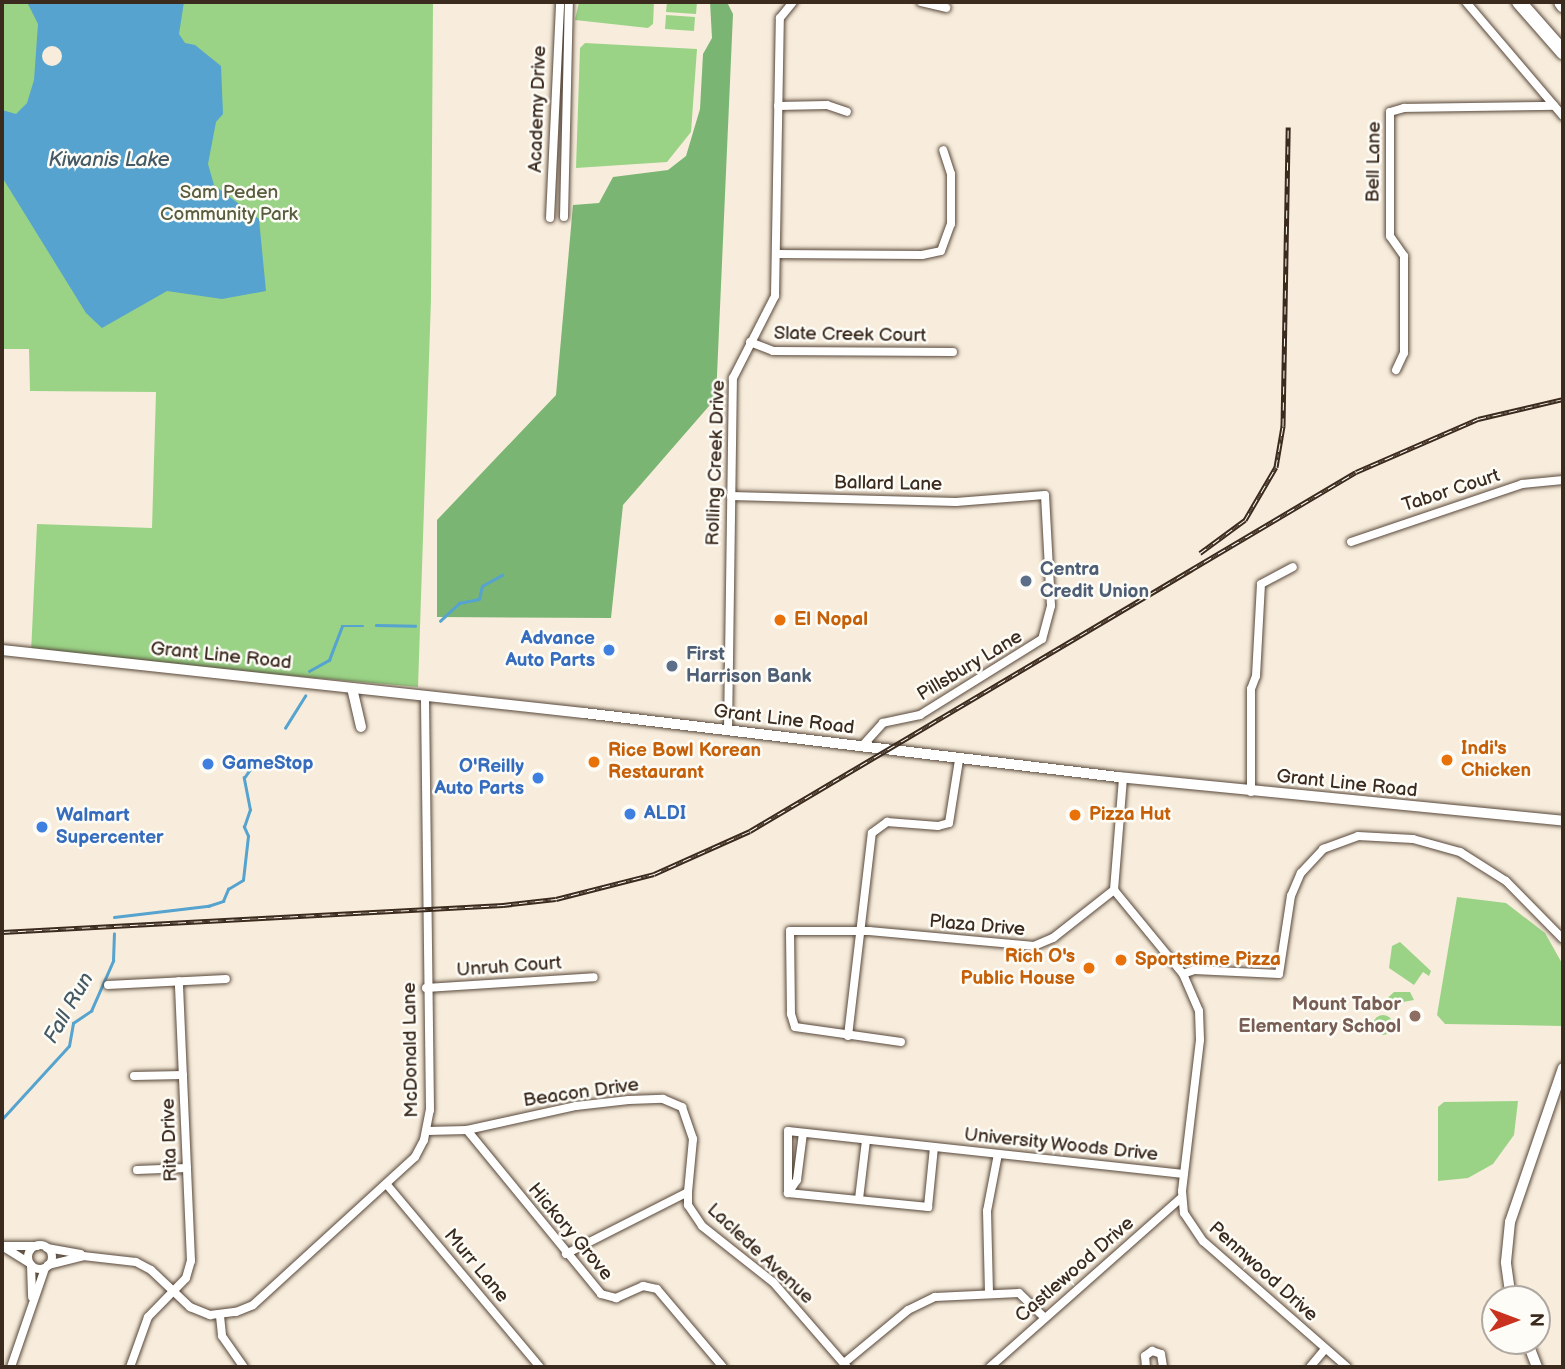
<!DOCTYPE html>
<style>
body{margin:0}
#map{position:relative;width:1565px;height:1369px;overflow:hidden;background:#f8eddc;font-family:"Balsamiq Sans",sans-serif}
div>[style]{position:absolute}
[style*='--x']{left:calc(var(--x)*1px);top:calc(var(--y)*1px);width:calc(var(--w)*1px);rotate:calc(var(--a)*1deg)}
.green>*{inset:0;background:#9ad386}
.round{border-radius:50%}
.forest>*{inset:0;background:#7bb573}
.water>*{inset:0;background:#55a3ce}
.pier>*{inset:0;background:#f8eddc}
.stream>*{height:2.5px;margin:-1.25px;padding:0 1.25px;transform-origin:1.25px;border-radius:1.25px;background:#55a3ce}
.roads{filter:drop-shadow(0 0 2px #57473a) drop-shadow(0 0 2px #57473a)}
.minor>*{height:8px;margin:-4px;padding:0 4px;transform-origin:4px;border-radius:4px;background:#fff}
.minor>.ring{margin:-4px;padding:0;box-sizing:content-box;background:none;border:8px solid #fff;border-radius:50%}
.tertiary>*{height:10px;margin:-5px;padding:0 5px;transform-origin:5px;border-radius:5px;background:#fff}
.secondary>*{height:10px;margin:-5px;padding:0 5px;transform-origin:5px;border-radius:5px;background:#fff}
.motorway>*{height:14px;margin:-7px;padding:0 7px;transform-origin:7px;border-radius:7px;background:#fff}
.rail>*{height:5px;margin-top:-2.5px;transform-origin:0;background:repeating-linear-gradient(90deg,#fdfcf7 0 8px,#3b2a1e 0 16px);box-sizing:border-box;border-block:2px solid #3b2a1e}
.dots>*{width:19px;height:19px;translate:-50% -50%;box-sizing:border-box;border:4px solid #fdfcf7;border-radius:50%}
span{translate:-50% -50%;white-space:nowrap;text-align:center;line-height:1.15;-webkit-text-stroke:5px #fdfcf7;paint-order:stroke}
.street-label{font-size:19px;color:#3b2a1e}
.park-label{font-size:19px;color:#585d3d}
.service-label{font-size:19px;color:#4e5e75;font-weight:700}
.left{translate:0 -50%;text-align:left}
.food-label{font-size:19px;color:#c56008;font-weight:700}
.right{translate:-100% -50%;text-align:right}
.shop-label{font-size:19px;color:#366cbe;font-weight:700}
.education-label{font-size:19px;color:#785e54;font-weight:700}
.water-label{font-size:21px;color:#455a64;font-style:italic}
.frame{position:absolute;inset:0;border:4px solid #3b2a1e;pointer-events:none}
.north{position:absolute;left:1481px;top:1285px;width:70px;height:70px;box-sizing:border-box;background:#fdfcf7;border:2px solid #afa8a0;border-radius:50%;rotate:90deg;font-size:19px;font-weight:700;line-height:28px;text-align:center;color:#3b2a1e}
.north::after{content:'';display:block;margin:auto;width:24px;height:32px;background:#c8321e;clip-path:polygon(50% 0,100% 100%,50% 72%,0 100%)}
</style>
<div id="map">
<div class="green">
<div style="clip-path:polygon(2px 2px,433px 2px,431px 299px,418px 687px,31px 653px,37px 524px,152px 528px,156px 392px,30px 391px,29px 349px,2px 349px)"></div>
<div style="clip-path:polygon(579px 2px,654px 2px,653px 24px,648px 28px,575px 20px)"></div>
<div style="clip-path:polygon(667px 2px,697px 2px,696px 14px,666px 12px)"></div>
<div style="clip-path:polygon(666px 15px,695px 17px,694px 31px,665px 29px)"></div>
<div style="clip-path:polygon(585px 43px,697px 49px,691px 132px,667px 162px,576px 168px,580px 48px)"></div>
<div style="clip-path:polygon(1457px 897px,1506px 903px,1545px 933px,1563px 965px,1563px 1026px,1445px 1024px,1437px 1015px)"></div>
<div style="clip-path:polygon(1400px 942px,1431px 971px,1429px 976px,1423px 972px,1414px 985px,1389px 968px,1392px 946px)"></div>
<div style="clip-path:polygon(1394px 992px,1410px 992px,1414px 1000px,1392px 1004px,1386px 1010px,1380px 1005px)"></div>
<div class="round" style="left:1373px;top:1015px;width:20px;height:20px"></div>
<div style="clip-path:polygon(1518px 1101px,1514px 1135px,1493px 1164px,1468px 1178px,1438px 1181px,1438px 1107px,1444px 1102px)"></div>
</div>
<div class="forest">
<div style="clip-path:polygon(710px 2px,727px 2px,733px 14px,716px 398px,623px 505px,611px 618px,437px 617px,437px 520px,556px 395px,573px 205px,599px 203px,613px 177px,668px 170px,686px 156px,700px 109px,703px 54px,712px 38px)"></div>
</div>
<div class="water">
<div style="clip-path:polygon(27px 2px,184px 2px,179px 34px,185px 43px,195px 45px,221px 66px,223px 114px,216px 122px,208px 164px,214px 185px,259px 219px,266px 291px,222px 299px,167px 291px,102px 328px,86px 313px,2px 177px,2px 110px,16px 114px,27px 103px,34px 80px,38px 24px)"></div>
</div>
<div class="pier">
<div class="round" style="left:42px;top:46px;width:20px;height:20px"></div>
</div>
<div class="stream">
<div style="--x:440;--y:621;--w:26;--a:-43"></div>
<div style="--x:459;--y:603;--w:20;--a:-11"></div>
<div style="--x:479;--y:599;--w:13;--a:-77"></div>
<div style="--x:482;--y:586;--w:23;--a:-29"></div>
<div style="--x:376;--y:625;--w:39;--a:1"></div>
<div style="--x:309;--y:671;--w:23;--a:-29"></div>
<div style="--x:329;--y:660;--w:36;--a:-69"></div>
<div style="--x:342;--y:626;--w:21;--a:0"></div>
<div style="--x:285;--y:728;--w:38;--a:-58"></div>
<div style="--x:114;--y:917;--w:95;--a:-6.7"></div>
<div style="--x:208;--y:906;--w:16;--a:-18"></div>
<div style="--x:223;--y:901;--w:13;--a:-67"></div>
<div style="--x:228;--y:889;--w:17;--a:-31"></div>
<div style="--x:243;--y:880;--w:44;--a:-83.5"></div>
<div style="--x:248;--y:836;--w:10;--a:-114"></div>
<div style="--x:244;--y:827;--w:18;--a:-71"></div>
<div style="--x:250;--y:810;--w:33;--a:-101"></div>
<div style="--x:244;--y:778;--w:12;--a:-55"></div>
<div style="--x:2;--y:1119;--w:99;--a:-47.5"></div>
<div style="--x:69;--y:1046;--w:23;--a:-80"></div>
<div style="--x:73;--y:1023;--w:22;--a:-34"></div>
<div style="--x:91;--y:1011;--w:55;--a:-66.3"></div>
<div style="--x:113;--y:961;--w:27;--a:-88"></div>
</div>
<div class="roads">
<div class="minor">
<div style="--x:921;--y:2;--w:26;--a:13"></div>
<div style="--x:1466;--y:2;--w:150;--a:49.6"></div>
<div style="--x:778;--y:106;--w:49;--a:-1.2"></div>
<div style="--x:827;--y:105;--w:21;--a:19"></div>
<div style="--x:564;--y:217;--w:215;--a:-88.7"></div>
<div style="--x:550;--y:218;--w:216;--a:-87.3"></div>
<div style="--x:777;--y:254;--w:145;--a:0.4"></div>
<div style="--x:922;--y:255;--w:19;--a:-12"></div>
<div style="--x:941;--y:251;--w:29;--a:-70"></div>
<div style="--x:951;--y:224;--w:50;--a:-90"></div>
<div style="--x:951;--y:174;--w:25;--a:-108"></div>
<div style="--x:750;--y:342;--w:25;--a:21"></div>
<div style="--x:773;--y:351;--w:180;--a:0.3"></div>
<div style="--x:1396;--y:370;--w:19;--a:-65"></div>
<div style="--x:1404;--y:353;--w:97;--a:-90"></div>
<div style="--x:1404;--y:256;--w:24;--a:-125"></div>
<div style="--x:1390;--y:236;--w:124;--a:-90"></div>
<div style="--x:1390;--y:112;--w:15;--a:-16"></div>
<div style="--x:1404;--y:108;--w:150;--a:-0.8"></div>
<div style="--x:731;--y:496;--w:225;--a:1.5"></div>
<div style="--x:956;--y:502;--w:89;--a:-4.5"></div>
<div style="--x:1045;--y:495;--w:111;--a:86.9"></div>
<div style="--x:1051;--y:606;--w:34;--a:105"></div>
<div style="--x:1042;--y:639;--w:144;--a:148.1"></div>
<div style="--x:920;--y:715;--w:38;--a:168"></div>
<div style="--x:883;--y:723;--w:31;--a:132"></div>
<div style="--x:1351;--y:542;--w:181;--a:-18.7"></div>
<div style="--x:1522;--y:484;--w:41;--a:-5.6"></div>
<div style="--x:728;--y:731;--w:353;--a:-89.2"></div>
<div style="--x:733;--y:378;--w:92;--a:-62.9"></div>
<div style="--x:775;--y:296;--w:278;--a:-89"></div>
<div style="--x:780;--y:18;--w:21;--a:-51"></div>
<div style="--x:1123;--y:778;--w:112;--a:94.6"></div>
<div style="--x:1114;--y:890;--w:109;--a:50.6"></div>
<div style="--x:1183;--y:974;--w:40;--a:66.6"></div>
<div style="--x:1199;--y:1011;--w:29;--a:88"></div>
<div style="--x:1200;--y:1040;--w:152;--a:96.8"></div>
<div style="--x:1182;--y:1191;--w:22;--a:85"></div>
<div style="--x:1184;--y:1213;--w:34;--a:56"></div>
<div style="--x:1203;--y:1241;--w:191;--a:41.2"></div>
<div style="--x:1251;--y:792;--w:103;--a:-90"></div>
<div style="--x:1251;--y:689;--w:14;--a:-69"></div>
<div style="--x:1256;--y:676;--w:92;--a:-86.9"></div>
<div style="--x:1261;--y:584;--w:36;--a:-28"></div>
<div style="--x:1183;--y:974;--w:12;--a:-20"></div>
<div style="--x:1194;--y:970;--w:85;--a:2.7"></div>
<div style="--x:1279;--y:974;--w:79;--a:-81.3"></div>
<div style="--x:1291;--y:896;--w:25;--a:-67"></div>
<div style="--x:1301;--y:873;--w:33;--a:-47"></div>
<div style="--x:1323;--y:849;--w:37;--a:-20"></div>
<div style="--x:1358;--y:836;--w:55;--a:3.1"></div>
<div style="--x:1413;--y:839;--w:49;--a:15.5"></div>
<div style="--x:1460;--y:852;--w:54;--a:32.2"></div>
<div style="--x:1506;--y:881;--w:81;--a:45.5"></div>
<div style="--x:108;--y:985;--w:118;--a:-2.9"></div>
<div style="--x:426;--y:988;--w:168;--a:-3.7"></div>
<div style="--x:848;--y:1036;--w:204;--a:-83.3"></div>
<div style="--x:872;--y:833;--w:19;--a:-36"></div>
<div style="--x:887;--y:822;--w:51;--a:4.5"></div>
<div style="--x:938;--y:826;--w:11;--a:-15"></div>
<div style="--x:949;--y:823;--w:64;--a:-81"></div>
<div style="--x:901;--y:1042;--w:107;--a:-171.9"></div>
<div style="--x:795;--y:1027;--w:14;--a:-107"></div>
<div style="--x:791;--y:1014;--w:83;--a:-90.7"></div>
<div style="--x:790;--y:931;--w:79;--a:0"></div>
<div style="--x:869;--y:931;--w:166;--a:5.2"></div>
<div style="--x:1034;--y:946;--w:21;--a:-23"></div>
<div style="--x:1053;--y:938;--w:78;--a:-38.2"></div>
<div style="--x:134;--y:1076;--w:49;--a:-1.2"></div>
<div style="--x:467;--y:1130;--w:212;--a:50.7"></div>
<div style="--x:601;--y:1294;--w:16;--a:15"></div>
<div style="--x:616;--y:1298;--w:30;--a:-24"></div>
<div style="--x:643;--y:1286;--w:14;--a:12"></div>
<div style="--x:657;--y:1289;--w:102;--a:49.8"></div>
<div style="--x:427;--y:1131;--w:40;--a:-1.4"></div>
<div style="--x:467;--y:1130;--w:112;--a:-12.4"></div>
<div style="--x:576;--y:1106;--w:53;--a:-6.5"></div>
<div style="--x:629;--y:1100;--w:34;--a:-2"></div>
<div style="--x:663;--y:1099;--w:21;--a:23"></div>
<div style="--x:682;--y:1107;--w:34;--a:71"></div>
<div style="--x:693;--y:1139;--w:53;--a:95.4"></div>
<div style="--x:688;--y:1192;--w:137;--a:153.1"></div>
<div style="--x:803;--y:1133;--w:47;--a:97.3"></div>
<div style="--x:797;--y:1180;--w:16;--a:125"></div>
<div style="--x:788;--y:1193;--w:62;--a:-90"></div>
<div style="--x:788;--y:1131;--w:398;--a:6.2"></div>
<div style="--x:137;--y:1170;--w:50;--a:-2.3"></div>
<div style="--x:388;--y:1186;--w:236;--a:50"></div>
<div style="--x:688;--y:1192;--w:13;--a:90"></div>
<div style="--x:688;--y:1205;--w:25;--a:56"></div>
<div style="--x:702;--y:1226;--w:90;--a:38.3"></div>
<div style="--x:773;--y:1282;--w:113;--a:49"></div>
<div style="--x:788;--y:1193;--w:141;--a:5.7"></div>
<div style="--x:928;--y:1207;--w:60;--a:-84.3"></div>
<div style="--x:859;--y:1199;--w:59;--a:-83.2"></div>
<div class="ring" style="left:28px;top:1245px;width:16px;height:16px"></div>
<div style="--x:2;--y:1246;--w:35;--a:0"></div>
<div style="--x:2;--y:1246;--w:31;--a:32"></div>
<div style="--x:47;--y:1248;--w:34;--a:10"></div>
<div style="--x:31;--y:1265;--w:32;--a:88"></div>
<div style="--x:48;--y:1265;--w:36;--a:-14"></div>
<div style="--x:83;--y:1256;--w:53;--a:6.5"></div>
<div style="--x:136;--y:1262;--w:17;--a:28"></div>
<div style="--x:151;--y:1270;--w:54;--a:43.5"></div>
<div style="--x:190;--y:1307;--w:22;--a:22"></div>
<div style="--x:210;--y:1315;--w:26;--a:-7"></div>
<div style="--x:236;--y:1312;--w:18;--a:-22"></div>
<div style="--x:253;--y:1305;--w:219;--a:-42.4"></div>
<div style="--x:415;--y:1157;--w:19;--a:-62"></div>
<div style="--x:424;--y:1140;--w:31;--a:-79"></div>
<div style="--x:430;--y:1110;--w:413;--a:-90.7"></div>
<div style="--x:989;--y:1293;--w:82;--a:-91.4"></div>
<div style="--x:987;--y:1211;--w:58;--a:-79.1"></div>
<div style="--x:220;--y:1316;--w:20;--a:84"></div>
<div style="--x:222;--y:1336;--w:38;--a:55"></div>
<div style="--x:844;--y:1363;--w:83;--a:-39.6"></div>
<div style="--x:908;--y:1310;--w:30;--a:-26"></div>
<div style="--x:935;--y:1297;--w:84;--a:-2.7"></div>
<div style="--x:1019;--y:1293;--w:35;--a:44"></div>
<div style="--x:11;--y:1367;--w:105;--a:-71"></div>
<div style="--x:130;--y:1367;--w:53;--a:-70.2"></div>
<div style="--x:148;--y:1317;--w:54;--a:-45.7"></div>
<div style="--x:186;--y:1278;--w:18;--a:-74"></div>
<div style="--x:191;--y:1261;--w:280;--a:-92.5"></div>
<div style="--x:990;--y:1367;--w:255;--a:-41.5"></div>
<div style="--x:1146;--y:1367;--w:11;--a:-95"></div>
<div style="--x:1145;--y:1356;--w:9;--a:-36"></div>
<div style="--x:1152;--y:1351;--w:9;--a:18"></div>
<div style="--x:1161;--y:1354;--w:13;--a:81"></div>
<div style="--x:1310;--y:1367;--w:23;--a:-50"></div>
</div>
<div class="tertiary">
<div style="--x:1511;--y:1299;--w:37;--a:-98"></div>
<div style="--x:1506;--y:1262;--w:40;--a:-84.3"></div>
<div style="--x:1510;--y:1222;--w:163;--a:-71"></div>
<div style="--x:1527;--y:1341;--w:28;--a:69"></div>
</div>
<div class="secondary">
<div style="--x:2;--y:650;--w:585;--a:6.18"></div>
<div style="--x:584;--y:713;--w:538;--a:6.83"></div>
<div style="--x:1118;--y:777;--w:447;--a:5.6"></div>
<div style="--x:352;--y:688;--w:40;--a:77"></div>
</div>
<div class="motorway">
<div style="--x:1519;--y:2;--w:67;--a:48.7"></div>
<div style="--x:1561;--y:2;--w:4;--a:56"></div>
</div>
</div>
<div class="rail">
<div style="--x:1200;--y:553;--w:56;--a:-36.3"></div>
<div style="--x:1245;--y:520;--w:61;--a:-59.7"></div>
<div style="--x:1276;--y:467;--w:42;--a:-80.3"></div>
<div style="--x:1283;--y:426;--w:299;--a:-89"></div>
<div style="--x:2;--y:932;--w:502;--a:-3.08"></div>
<div style="--x:503;--y:905;--w:53;--a:-6.5"></div>
<div style="--x:556;--y:899;--w:101;--a:-14.3"></div>
<div style="--x:654;--y:874;--w:105;--a:-24.1"></div>
<div style="--x:750;--y:831;--w:704;--a:-30.64"></div>
<div style="--x:1356;--y:472;--w:133;--a:-23.5"></div>
<div style="--x:1478;--y:419;--w:87;--a:-13.2"></div>
</div>
<div class="dots">
<div style="left:1026px;top:581px;background:#5c6f8a"></div>
<div style="left:780px;top:620px;background:#e8710a"></div>
<div style="left:609px;top:650px;background:#3f7fe0"></div>
<div style="left:672px;top:666px;background:#5c6f8a"></div>
<div style="left:1447px;top:760px;background:#e8710a"></div>
<div style="left:594px;top:762px;background:#e8710a"></div>
<div style="left:208px;top:764px;background:#3f7fe0"></div>
<div style="left:538px;top:778px;background:#3f7fe0"></div>
<div style="left:630px;top:814px;background:#3f7fe0"></div>
<div style="left:1075px;top:815px;background:#e8710a"></div>
<div style="left:42px;top:827px;background:#3f7fe0"></div>
<div style="left:1121px;top:960px;background:#e8710a"></div>
<div style="left:1089px;top:968px;background:#e8710a"></div>
<div style="left:1415px;top:1016px;background:#8d6e63"></div>
</div>
<div class="street-label">
<span style="left:538px;top:109px;rotate:-88deg">Academy Drive</span>
<span style="left:1374px;top:162px;rotate:-89deg">Bell Lane</span>
<span style="left:850px;top:335px;rotate:1deg">Slate Creek Court</span>
<span style="left:716px;top:463px;rotate:-88deg">Rolling Creek Drive</span>
<span style="left:888px;top:484px;rotate:1deg">Ballard Lane</span>
<span style="left:1451px;top:491px;rotate:-18deg">Tabor Court</span>
<span style="left:221px;top:656px;rotate:6deg">Grant Line Road</span>
<span style="left:970px;top:666px;rotate:-31deg">Pillsbury Lane</span>
<span style="left:784px;top:720px;rotate:7deg">Grant Line Road</span>
<span style="left:1347px;top:784px;rotate:6deg">Grant Line Road</span>
<span style="left:977px;top:926px;rotate:5deg">Plaza Drive</span>
<span style="left:509px;top:967px;rotate:-4deg">Unruh Court</span>
<span style="left:411px;top:1050px;rotate:-91deg">McDonald Lane</span>
<span style="left:581px;top:1093px;rotate:-8deg">Beacon Drive</span>
<span style="left:170px;top:1140px;rotate:-92deg">Rita Drive</span>
<span style="left:1061px;top:1145px;rotate:6deg">University Woods Drive</span>
<span style="left:570px;top:1232px;rotate:50deg">Hickory Grove</span>
<span style="left:760px;top:1254px;rotate:43deg">Laclede Avenue</span>
<span style="left:476px;top:1266px;rotate:50deg">Murr Lane</span>
<span style="left:1075px;top:1270px;rotate:-41deg">Castlewood Drive</span>
<span style="left:1263px;top:1272px;rotate:42deg">Pennwood Drive</span>
</div>
<div class="park-label">
<span style="left:229px;top:204px">Sam Peden<br>Community Park</span>
</div>
<div class="service-label">
<span class="left" style="left:1040px;top:581px">Centra<br>Credit Union</span>
<span class="left" style="left:686px;top:666px">First<br>Harrison Bank</span>
</div>
<div class="food-label">
<span class="left" style="left:794px;top:620px">El Nopal</span>
<span class="left" style="left:1461px;top:760px">Indi's<br>Chicken</span>
<span class="left" style="left:608px;top:762px">Rice Bowl Korean<br>Restaurant</span>
<span class="left" style="left:1089px;top:815px">Pizza Hut</span>
<span class="right" style="left:1075px;top:968px">Rich O's<br>Public House</span>
<span class="left" style="left:1135px;top:960px">Sportstime Pizza</span>
</div>
<div class="shop-label">
<span class="right" style="left:595px;top:650px">Advance<br>Auto Parts</span>
<span class="left" style="left:222px;top:764px">GameStop</span>
<span class="right" style="left:524px;top:778px">O'Reilly<br>Auto Parts</span>
<span class="left" style="left:644px;top:814px">ALDI</span>
<span class="left" style="left:56px;top:827px">Walmart<br>Supercenter</span>
</div>
<div class="education-label">
<span class="right" style="left:1401px;top:1016px">Mount Tabor<br>Elementary School</span>
</div>
<div class="water-label">
<span style="left:109px;top:160px">Kiwanis Lake</span>
<span style="left:69px;top:1008px;rotate:-60deg">Fall Run</span>
</div>
<div class="frame"></div>
<div class="north">N</div>
</div>
